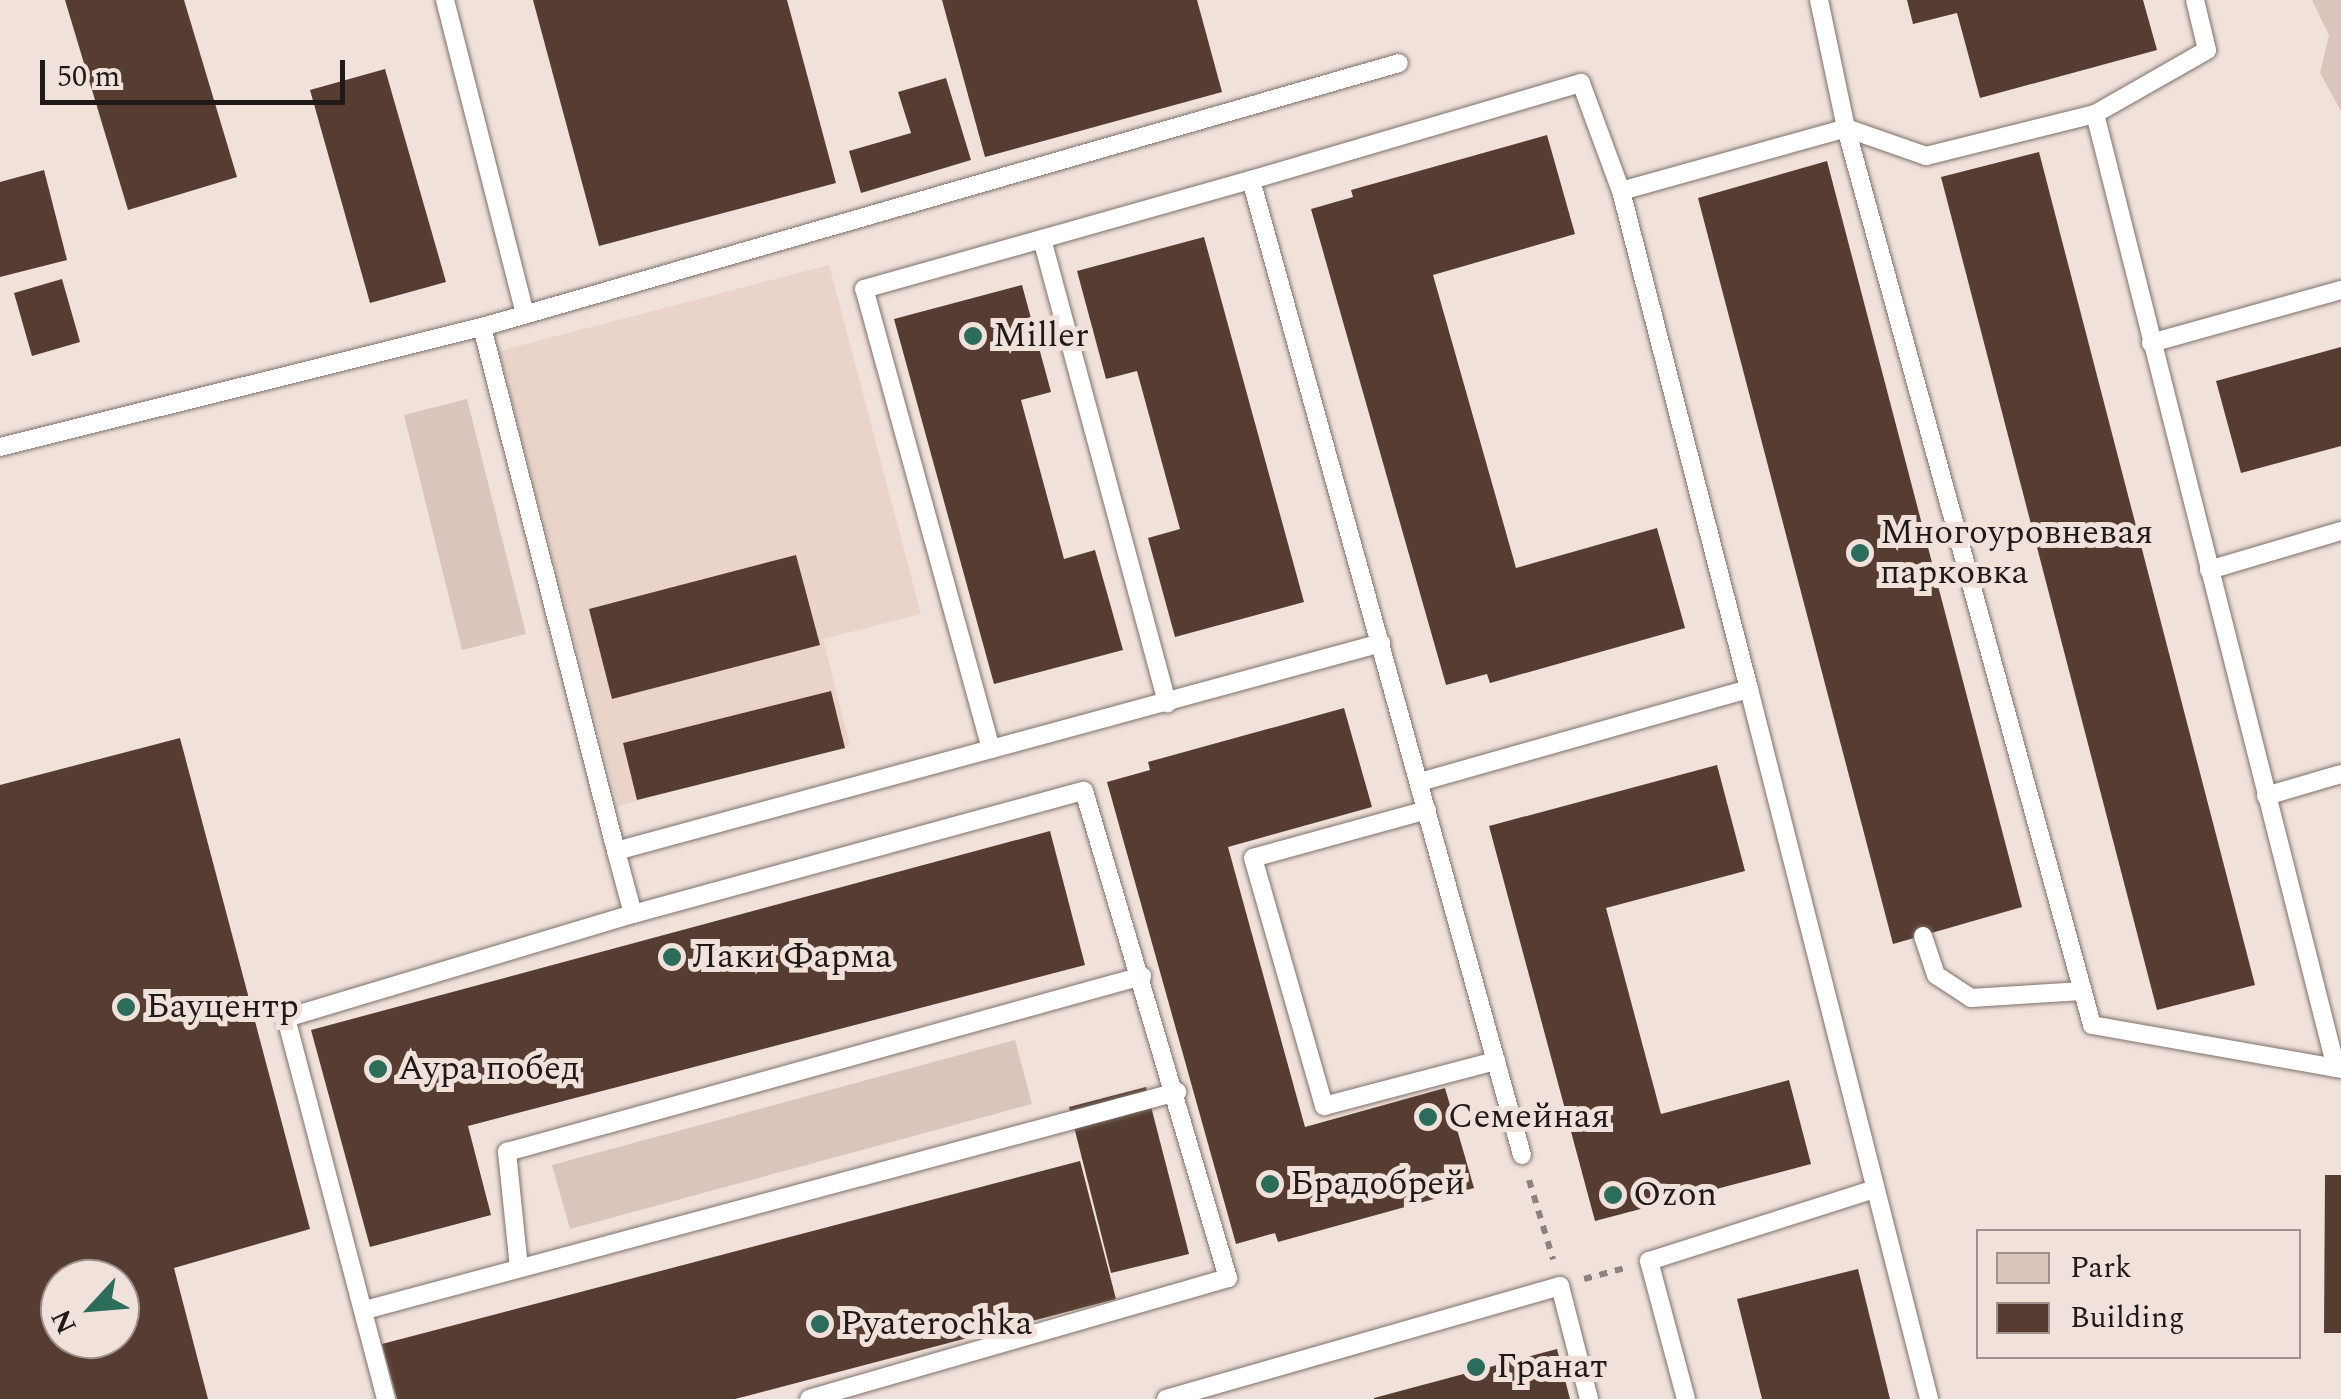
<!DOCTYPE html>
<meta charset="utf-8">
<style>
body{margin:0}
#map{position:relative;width:2341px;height:1399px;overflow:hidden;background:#f0e1da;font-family:Spectral,serif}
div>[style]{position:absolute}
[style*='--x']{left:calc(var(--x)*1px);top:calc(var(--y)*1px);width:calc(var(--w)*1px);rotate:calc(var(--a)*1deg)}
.built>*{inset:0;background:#ead4c9}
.green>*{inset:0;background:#d9c5bb}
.building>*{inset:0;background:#573d31}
.path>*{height:6px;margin-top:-3px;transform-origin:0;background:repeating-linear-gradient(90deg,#8c827e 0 8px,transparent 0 16px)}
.roads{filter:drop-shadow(0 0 2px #7e716b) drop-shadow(0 0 2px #7e716b)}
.service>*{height:18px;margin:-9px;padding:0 9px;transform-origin:9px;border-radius:9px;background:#fff}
.dots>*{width:28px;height:28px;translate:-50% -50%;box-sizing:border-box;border:5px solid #f0e1da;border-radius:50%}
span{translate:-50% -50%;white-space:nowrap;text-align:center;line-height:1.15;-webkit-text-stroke:10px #f0e1da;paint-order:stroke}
.poi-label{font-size:35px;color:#1f1a18}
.left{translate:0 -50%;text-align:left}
.legend{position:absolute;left:1976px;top:1229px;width:325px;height:130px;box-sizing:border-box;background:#f0e1da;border:2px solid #9c918c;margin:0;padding:12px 18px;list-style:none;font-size:30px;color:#1f1a18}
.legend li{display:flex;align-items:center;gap:20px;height:50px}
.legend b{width:50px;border:2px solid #9c918c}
.north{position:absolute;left:40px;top:1259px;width:100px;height:100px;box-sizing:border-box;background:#f0e1da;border:2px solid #9c918c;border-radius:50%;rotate:244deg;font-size:28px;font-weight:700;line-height:40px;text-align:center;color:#1f1a18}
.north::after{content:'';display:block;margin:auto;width:35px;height:45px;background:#2c6c5a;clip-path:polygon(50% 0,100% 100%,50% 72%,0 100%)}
.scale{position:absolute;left:40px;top:60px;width:305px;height:45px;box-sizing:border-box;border:5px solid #1f1a18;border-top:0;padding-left:12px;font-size:30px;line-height:35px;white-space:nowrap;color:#1f1a18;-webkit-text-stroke:8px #f0e1da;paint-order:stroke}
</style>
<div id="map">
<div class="built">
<div style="clip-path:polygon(829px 265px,921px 614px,823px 639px,850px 745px,618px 806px,499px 351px)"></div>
</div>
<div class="green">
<div style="clip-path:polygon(2312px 0,2341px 0,2341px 111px,2320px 73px,2329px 35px)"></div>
<div style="clip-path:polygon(467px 399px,526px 634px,462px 650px,404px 415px)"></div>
<div style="clip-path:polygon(1015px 1040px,1032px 1104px,570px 1229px,552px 1165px)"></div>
</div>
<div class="building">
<div style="clip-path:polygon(65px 0,184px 0,237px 177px,128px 210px)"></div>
<div style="clip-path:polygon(533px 0,787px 0,836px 183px,599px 246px)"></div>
<div style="clip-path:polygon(942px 0,1197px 0,1222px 92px,985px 157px)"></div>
<div style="clip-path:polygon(1907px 0,2143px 0,2157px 50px,1980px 98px,1957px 13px,1913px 24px)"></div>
<div style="clip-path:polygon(385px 69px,446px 282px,370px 303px,310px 90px)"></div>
<div style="clip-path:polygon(946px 78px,971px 160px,861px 193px,849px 151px,911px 133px,898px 92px)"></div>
<div style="clip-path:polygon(1547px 135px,1575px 234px,1433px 275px,1516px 568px,1657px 528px,1685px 628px,1490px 683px,1487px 674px,1446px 685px,1311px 209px,1353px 197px,1351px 190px)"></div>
<div style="clip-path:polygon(2039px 152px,2255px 985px,2157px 1010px,1941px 177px)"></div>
<div style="clip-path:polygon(1827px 161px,2022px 907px,1893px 944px,1698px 198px)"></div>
<div style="clip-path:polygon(44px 170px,67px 260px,0 277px,0 182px)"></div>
<div style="clip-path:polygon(1204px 237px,1304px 602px,1175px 637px,1148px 538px,1180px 529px,1137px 371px,1106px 379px,1077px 271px)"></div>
<div style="clip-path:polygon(62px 279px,80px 342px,32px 356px,14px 293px)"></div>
<div style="clip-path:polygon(1022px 285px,1051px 392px,1021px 400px,1064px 559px,1095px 550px,1123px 650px,994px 684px,894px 319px)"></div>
<div style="clip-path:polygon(2341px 347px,2341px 446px,2241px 473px,2216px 381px)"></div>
<div style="clip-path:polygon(796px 555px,820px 645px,612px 699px,589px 609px)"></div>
<div style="clip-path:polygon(831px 691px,845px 748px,637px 800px,623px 743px)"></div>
<div style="clip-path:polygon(1344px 708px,1372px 807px,1228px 847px,1305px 1127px,1445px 1088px,1474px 1188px,1278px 1242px,1275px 1233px,1236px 1244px,1107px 782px,1150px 770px,1148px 762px)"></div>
<div style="clip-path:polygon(evenodd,180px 738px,310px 1229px,174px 1268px,208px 1399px,0 1399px,0 785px,180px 738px,60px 1279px,120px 1279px,120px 1339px,60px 1339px,60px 1279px)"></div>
<div style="clip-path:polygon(1717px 765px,1745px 871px,1606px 908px,1661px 1114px,1789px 1080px,1811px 1164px,1595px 1221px,1489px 826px)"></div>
<div style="clip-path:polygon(1050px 831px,1085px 965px,468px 1126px,491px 1215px,370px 1247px,311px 1030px)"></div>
<div style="clip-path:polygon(1146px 1087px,1189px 1254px,1111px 1273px,1069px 1107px)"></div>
<div style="clip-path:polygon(1080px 1161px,1116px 1299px,735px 1399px,397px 1399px,382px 1344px)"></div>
<div style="clip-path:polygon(2325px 1175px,2341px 1175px,2341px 1333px,2324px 1333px)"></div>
<div style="clip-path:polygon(1858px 1269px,1890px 1399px,1762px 1399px,1737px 1299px)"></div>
<div style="clip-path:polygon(1557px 1349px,1570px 1399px,1374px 1399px,1374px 1398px)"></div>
</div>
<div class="path">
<div style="--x:1529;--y:1180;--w:83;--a:73.1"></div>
<div style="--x:1584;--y:1279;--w:42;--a:-15"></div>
</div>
<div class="roads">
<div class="service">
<div style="--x:445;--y:0;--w:324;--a:75.7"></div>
<div style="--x:1819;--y:0;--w:131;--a:78.1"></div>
<div style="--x:1846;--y:128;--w:930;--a:74.66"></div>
<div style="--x:2092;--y:1025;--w:253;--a:10"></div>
<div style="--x:2095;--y:114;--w:984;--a:75.82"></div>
<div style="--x:1251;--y:180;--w:344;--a:-16.4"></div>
<div style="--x:1581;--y:83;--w:115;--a:69.7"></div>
<div style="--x:1042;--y:239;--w:217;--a:-15.8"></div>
<div style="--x:1251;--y:180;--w:1012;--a:74.47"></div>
<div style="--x:482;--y:327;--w:541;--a:75.66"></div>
<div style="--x:616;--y:851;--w:793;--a:-15.21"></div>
<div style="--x:2151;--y:343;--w:197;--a:-15.6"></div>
<div style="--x:0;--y:447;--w:497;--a:-14"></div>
<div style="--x:482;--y:327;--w:954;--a:-16.06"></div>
<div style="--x:2209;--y:570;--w:138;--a:-16.5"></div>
<div style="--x:1749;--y:689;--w:732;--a:75.77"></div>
<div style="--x:991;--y:749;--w:477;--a:-105.4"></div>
<div style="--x:864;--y:289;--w:185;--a:-15.7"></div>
<div style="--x:1042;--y:239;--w:481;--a:74.9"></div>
<div style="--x:1420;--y:782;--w:342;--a:-15.8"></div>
<div style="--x:1749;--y:689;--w:514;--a:-104.41"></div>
<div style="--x:1621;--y:191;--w:234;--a:-15.6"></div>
<div style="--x:1846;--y:128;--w:85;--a:19.3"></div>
<div style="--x:1926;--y:156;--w:174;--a:-14"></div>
<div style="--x:2095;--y:114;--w:129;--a:-29.7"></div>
<div style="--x:2207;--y:50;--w:51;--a:-103.5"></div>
<div style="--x:2266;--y:796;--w:78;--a:-16.3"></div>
<div style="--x:1427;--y:810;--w:180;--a:164.6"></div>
<div style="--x:1253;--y:858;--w:258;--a:74"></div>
<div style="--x:1324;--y:1106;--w:178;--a:-14.7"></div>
<div style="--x:616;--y:851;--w:65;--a:74.9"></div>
<div style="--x:633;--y:914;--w:467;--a:-15.3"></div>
<div style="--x:1084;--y:791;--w:508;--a:73.53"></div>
<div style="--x:1228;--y:1278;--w:436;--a:163.9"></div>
<div style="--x:1923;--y:936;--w:41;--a:71.6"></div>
<div style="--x:1936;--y:975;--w:42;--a:33.3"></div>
<div style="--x:1971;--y:998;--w:111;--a:-3.6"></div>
<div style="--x:519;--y:1268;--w:117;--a:-95.9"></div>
<div style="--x:507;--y:1152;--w:659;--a:-15.49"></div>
<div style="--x:365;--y:1310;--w:841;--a:-15.03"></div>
<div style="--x:386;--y:1399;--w:394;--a:-104.7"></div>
<div style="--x:286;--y:1018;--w:362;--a:-16.7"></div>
<div style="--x:1166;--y:1399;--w:410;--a:-16"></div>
<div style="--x:1560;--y:1286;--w:117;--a:75.6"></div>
<div style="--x:1686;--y:1399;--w:143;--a:-105"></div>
<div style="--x:1649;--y:1261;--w:237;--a:-17.7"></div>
</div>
</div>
<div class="dots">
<div style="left:973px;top:336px;background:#2c6c5a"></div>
<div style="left:1860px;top:553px;background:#2c6c5a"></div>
<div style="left:672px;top:957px;background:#2c6c5a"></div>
<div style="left:126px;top:1007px;background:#2c6c5a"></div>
<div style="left:378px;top:1069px;background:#2c6c5a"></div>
<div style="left:1428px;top:1117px;background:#2c6c5a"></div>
<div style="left:1270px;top:1184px;background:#2c6c5a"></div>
<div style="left:1613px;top:1195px;background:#2c6c5a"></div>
<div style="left:820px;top:1324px;background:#2c6c5a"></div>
<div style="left:1476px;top:1367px;background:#2c6c5a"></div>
</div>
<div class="poi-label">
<span class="left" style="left:993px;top:336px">Miller</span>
<span class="left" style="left:1880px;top:553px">Многоуровневая<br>парковка</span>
<span class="left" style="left:692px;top:957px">Лаки Фарма</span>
<span class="left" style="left:146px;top:1007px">Бауцентр</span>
<span class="left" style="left:398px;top:1069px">Аура побед</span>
<span class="left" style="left:1448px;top:1117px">Семейная</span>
<span class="left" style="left:1290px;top:1184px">Брадобрей</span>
<span class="left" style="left:1633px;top:1195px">Ozon</span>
<span class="left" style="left:840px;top:1324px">Pyaterochka</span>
<span class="left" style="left:1496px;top:1367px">Гранат</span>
</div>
<ul class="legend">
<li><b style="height:28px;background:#d9c5bb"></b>Park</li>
<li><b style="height:28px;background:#573d31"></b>Building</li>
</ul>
<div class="north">N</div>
<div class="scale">50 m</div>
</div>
